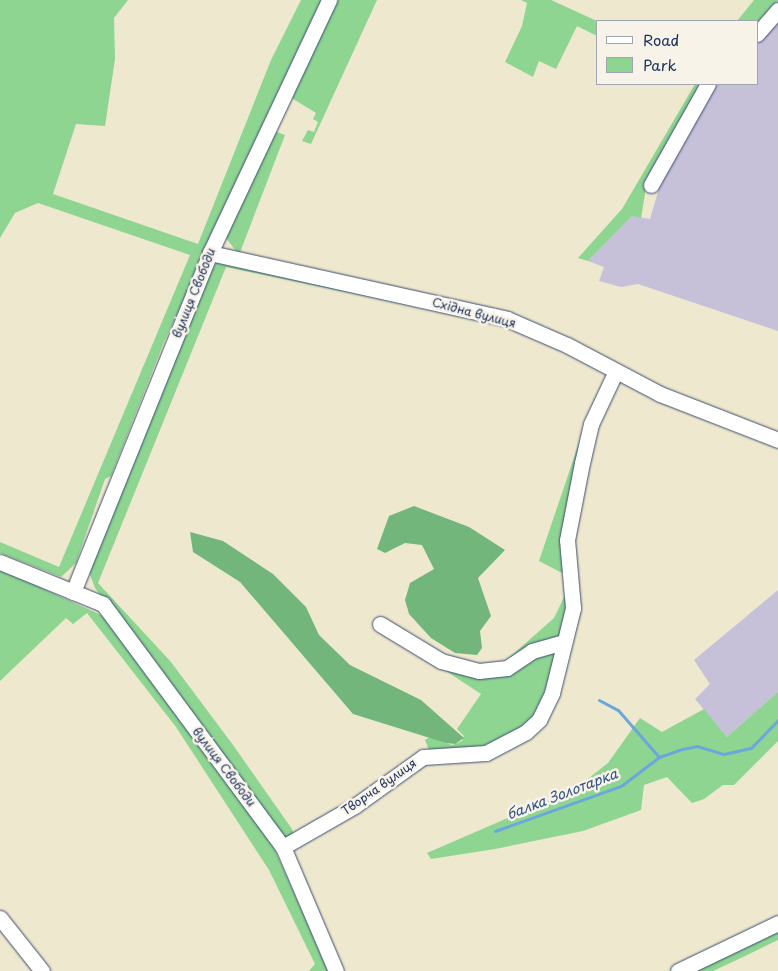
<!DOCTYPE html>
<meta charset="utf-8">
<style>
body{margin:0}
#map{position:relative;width:778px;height:971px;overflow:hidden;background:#eee8ce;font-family:"Playpen Sans",sans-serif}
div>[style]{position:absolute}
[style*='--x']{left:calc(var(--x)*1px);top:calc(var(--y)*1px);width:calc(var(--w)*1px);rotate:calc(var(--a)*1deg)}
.industrial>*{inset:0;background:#c6c0d9}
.green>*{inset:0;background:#8dd591}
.forest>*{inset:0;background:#72b67b}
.stream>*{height:3px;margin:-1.5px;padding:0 1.5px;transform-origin:1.5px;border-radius:1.5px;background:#6aa8dc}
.roads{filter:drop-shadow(0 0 1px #3b4b6f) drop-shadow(0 0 1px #3b4b6f)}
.minor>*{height:15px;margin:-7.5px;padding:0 7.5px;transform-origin:7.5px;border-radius:7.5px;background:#fff}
span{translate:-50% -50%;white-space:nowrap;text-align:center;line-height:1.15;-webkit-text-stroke:5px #f7f3e8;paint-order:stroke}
.street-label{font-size:12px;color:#1b2f5e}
.water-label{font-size:14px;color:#335384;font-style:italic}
.legend{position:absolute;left:596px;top:20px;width:162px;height:65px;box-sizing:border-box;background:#f7f3e8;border:1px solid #9fa5b1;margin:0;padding:6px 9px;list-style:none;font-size:15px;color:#1b2f5e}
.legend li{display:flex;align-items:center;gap:10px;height:25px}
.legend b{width:25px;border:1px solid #9fa5b1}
</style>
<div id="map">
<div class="industrial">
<div style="clip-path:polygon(774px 21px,778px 25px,778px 331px,638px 284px,621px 287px,599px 281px,604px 267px,588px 261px,632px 216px,650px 219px,664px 171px,714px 84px,757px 84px,757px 41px)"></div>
<div style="clip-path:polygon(778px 590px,778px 692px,727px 737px,695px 699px,710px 684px,694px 660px)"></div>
</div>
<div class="green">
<div style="clip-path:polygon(0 0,128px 0,114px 18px,115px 59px,105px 126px,76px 124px,53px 194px,198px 244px,271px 60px,301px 0,325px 0,164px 342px,111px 476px,105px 479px,76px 563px,61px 577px,0 553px,0 542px,59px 567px,190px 255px,38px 203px,15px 213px,0 238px)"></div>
<div style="clip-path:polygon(336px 0,377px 0,311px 144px,302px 141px,308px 130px,314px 132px,318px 122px,313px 119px,316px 113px,290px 97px)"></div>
<div style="clip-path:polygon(521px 0,551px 0,597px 21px,597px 36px,577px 26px,556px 69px,539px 61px,533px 77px,505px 62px,522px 26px,527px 3px)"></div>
<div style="clip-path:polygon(754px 0,778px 0,757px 29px,757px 21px,737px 21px)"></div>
<div style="clip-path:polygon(695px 84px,705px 84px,646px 188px,641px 218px,632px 216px,588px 261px,578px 258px,622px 209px)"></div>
<div style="clip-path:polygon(274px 131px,285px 135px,239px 255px,226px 238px)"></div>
<div style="clip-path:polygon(220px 257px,460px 316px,226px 267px,98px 583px,171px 662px,233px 745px,292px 829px,295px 836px,285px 841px,95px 588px,89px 572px,207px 277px)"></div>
<div style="clip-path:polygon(581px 437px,572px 599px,538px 715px,495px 746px,429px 750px,425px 740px,430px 737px,452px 745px,462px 741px,464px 736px,457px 729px,481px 694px,443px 669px,502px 664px,554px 618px,568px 589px,566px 575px,539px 561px)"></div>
<div style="clip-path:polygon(0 569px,103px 616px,270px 839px,329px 971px,309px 971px,315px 964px,269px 870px,176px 727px,87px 613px,73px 624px,66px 618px,0 681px)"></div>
<div style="clip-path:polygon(778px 692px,778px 741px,734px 785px,723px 785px,704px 799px,692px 803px,667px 777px,644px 785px,641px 810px,583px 831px,495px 849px,431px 859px,427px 853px,575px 789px,608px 763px,640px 718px,662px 732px,704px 709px,727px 737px)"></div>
<div style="clip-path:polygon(778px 926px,778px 940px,743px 957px,713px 971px,684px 971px)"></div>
</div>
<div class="forest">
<div style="clip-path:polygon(414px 506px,469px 527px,505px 550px,478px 578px,491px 616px,480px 631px,482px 648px,477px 655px,455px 653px,431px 638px,409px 614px,405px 600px,410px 583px,434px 569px,422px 545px,405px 543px,385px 553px,377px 549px,389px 516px)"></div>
<div style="clip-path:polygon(190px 532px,223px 541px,273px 574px,306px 607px,319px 635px,350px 665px,421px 700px,464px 738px,455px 744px,446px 743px,353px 714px,240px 582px,193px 552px)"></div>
</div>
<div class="stream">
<div style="--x:599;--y:700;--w:21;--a:28"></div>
<div style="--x:618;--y:710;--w:62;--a:48.9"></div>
<div style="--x:495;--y:831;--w:134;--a:-19.7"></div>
<div style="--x:621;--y:786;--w:48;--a:-37.3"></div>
<div style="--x:659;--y:757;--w:24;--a:-19"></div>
<div style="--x:682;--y:749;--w:15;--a:-11"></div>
<div style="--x:697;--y:746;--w:28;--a:17"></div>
<div style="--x:724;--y:754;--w:28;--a:-13"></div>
<div style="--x:751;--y:748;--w:39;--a:-46"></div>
</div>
<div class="roads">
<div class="minor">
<div style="--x:757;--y:34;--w:32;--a:-49"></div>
<div style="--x:651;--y:185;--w:116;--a:-60.6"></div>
<div style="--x:210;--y:253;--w:304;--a:12.5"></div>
<div style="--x:507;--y:319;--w:65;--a:23.4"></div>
<div style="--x:567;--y:345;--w:105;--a:27.8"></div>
<div style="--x:660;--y:394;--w:127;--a:21.3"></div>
<div style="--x:0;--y:562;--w:111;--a:22.2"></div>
<div style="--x:103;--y:604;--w:302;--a:53.5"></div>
<div style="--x:283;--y:847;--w:135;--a:66.9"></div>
<div style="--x:73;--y:592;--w:366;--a:-68"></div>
<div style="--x:210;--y:253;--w:280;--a:-64.8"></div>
<div style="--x:380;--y:624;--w:71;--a:31.2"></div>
<div style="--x:441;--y:661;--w:39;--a:15"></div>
<div style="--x:479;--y:671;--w:28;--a:-6"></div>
<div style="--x:507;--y:668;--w:30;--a:-34"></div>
<div style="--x:532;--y:651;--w:32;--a:-16"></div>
<div style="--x:283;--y:847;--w:84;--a:-29.9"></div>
<div style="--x:356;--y:805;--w:82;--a:-35.6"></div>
<div style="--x:423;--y:757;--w:63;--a:-3.6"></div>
<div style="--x:486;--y:753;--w:45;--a:-27.7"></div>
<div style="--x:526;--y:732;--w:18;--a:-43"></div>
<div style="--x:539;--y:720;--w:30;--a:-64"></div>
<div style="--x:552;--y:693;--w:88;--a:-76.1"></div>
<div style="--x:573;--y:608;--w:68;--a:-95"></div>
<div style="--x:567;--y:540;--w:78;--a:-79"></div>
<div style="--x:582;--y:463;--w:40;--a:-77"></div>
<div style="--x:591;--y:424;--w:56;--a:-64.8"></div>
<div style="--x:0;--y:918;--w:68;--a:51.6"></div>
<div style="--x:678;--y:971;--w:111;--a:-25.6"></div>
</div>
</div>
<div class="street-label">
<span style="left:194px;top:293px;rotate:-68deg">вулиця Свободи</span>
<span style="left:474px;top:313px;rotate:15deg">Східна вулиця</span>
<span style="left:224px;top:767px;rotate:53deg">вулиця Свободи</span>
<span style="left:379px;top:787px;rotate:-35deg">Творча вулиця</span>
</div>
<div class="water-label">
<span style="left:562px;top:794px;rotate:-21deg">балка Золотарка</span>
</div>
<ul class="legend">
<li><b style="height:6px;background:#fff"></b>Road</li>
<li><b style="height:14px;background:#8dd591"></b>Park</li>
</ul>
</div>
